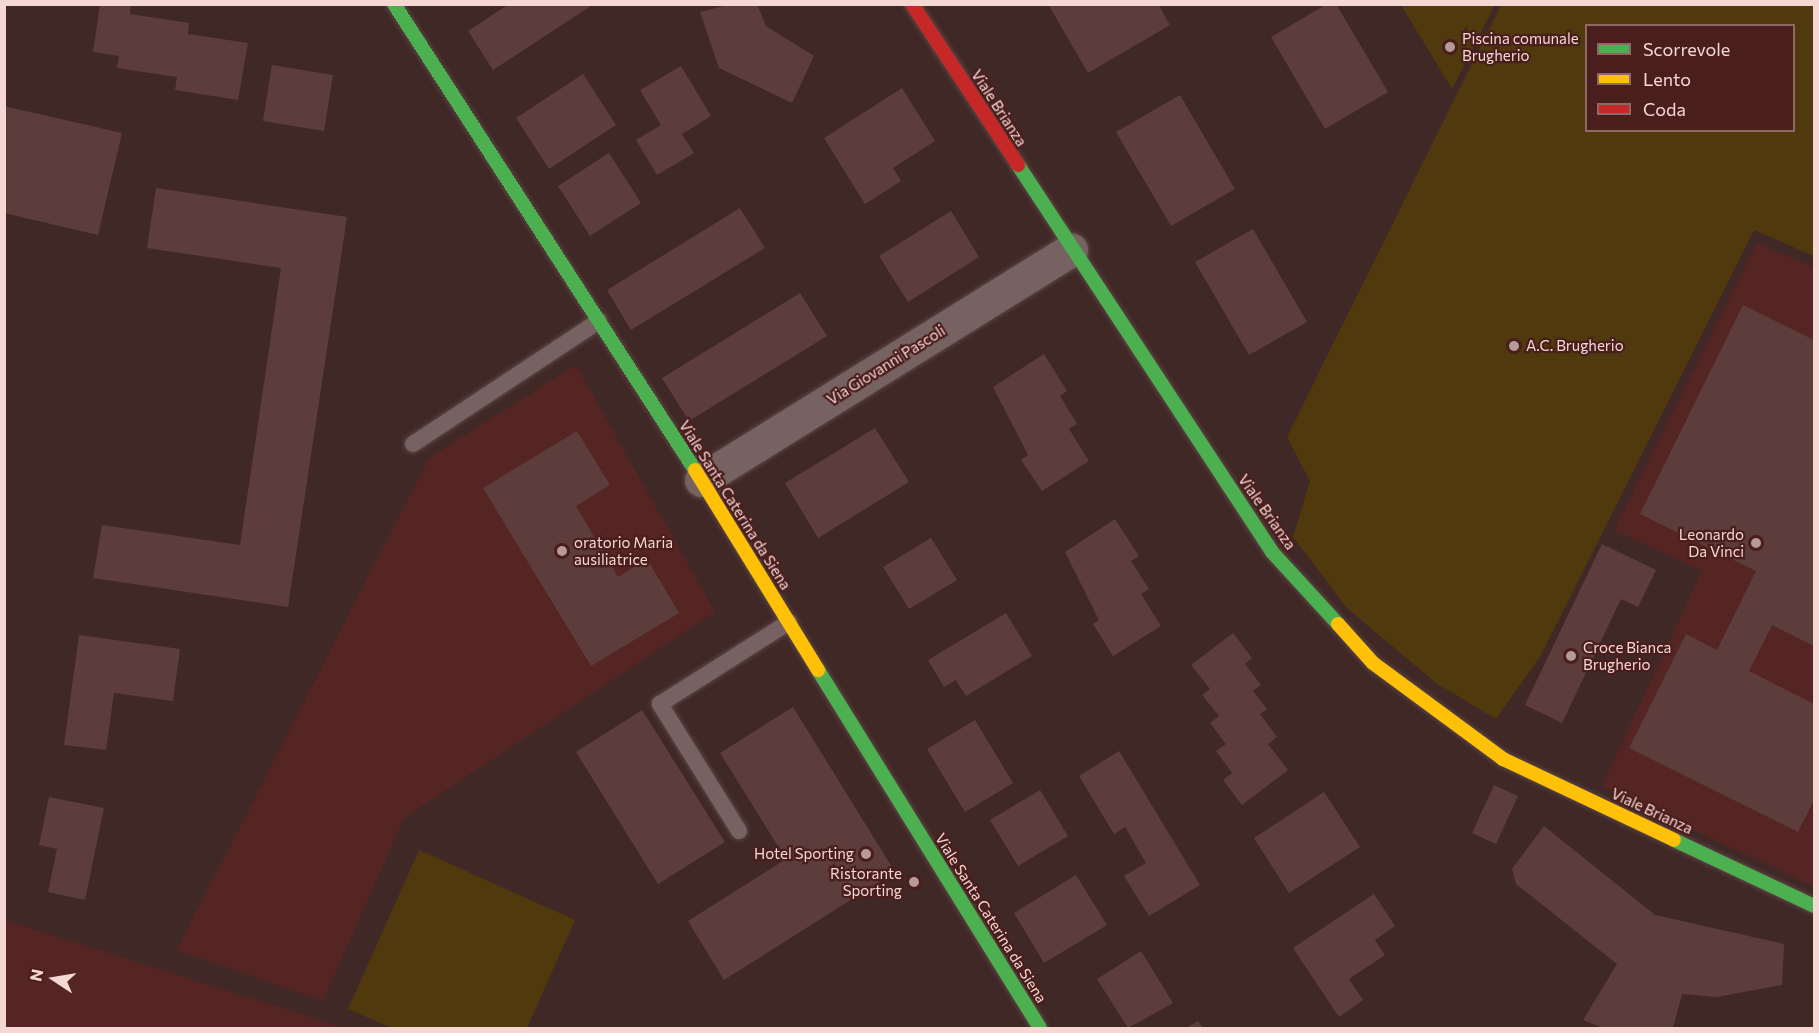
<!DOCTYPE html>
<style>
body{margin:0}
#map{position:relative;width:1819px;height:1033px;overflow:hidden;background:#402826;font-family:Commissioner,sans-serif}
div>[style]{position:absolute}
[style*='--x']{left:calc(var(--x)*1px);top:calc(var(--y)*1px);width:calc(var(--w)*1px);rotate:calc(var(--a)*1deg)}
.built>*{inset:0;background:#552523}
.green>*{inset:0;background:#4f390d}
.building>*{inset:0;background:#5c3d3c}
.roads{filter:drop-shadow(0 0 2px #5b4544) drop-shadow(0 0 2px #5b4544)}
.lane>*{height:16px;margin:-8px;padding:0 8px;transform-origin:8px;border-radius:8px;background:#766361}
.street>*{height:33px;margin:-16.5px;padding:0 16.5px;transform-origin:16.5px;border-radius:16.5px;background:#766361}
.fast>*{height:14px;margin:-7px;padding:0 7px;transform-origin:7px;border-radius:7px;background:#4caf50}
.slow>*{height:14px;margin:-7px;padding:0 7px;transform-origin:7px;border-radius:7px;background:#ffc107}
.jam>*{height:14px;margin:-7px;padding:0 7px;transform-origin:7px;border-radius:7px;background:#c62828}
.dots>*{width:16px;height:16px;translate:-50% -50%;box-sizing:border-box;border:3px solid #4a1e1c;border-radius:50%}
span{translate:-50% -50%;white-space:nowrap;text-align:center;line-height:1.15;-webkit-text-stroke:4.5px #4a1e1c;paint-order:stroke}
.poi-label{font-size:15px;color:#f5d7d4}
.left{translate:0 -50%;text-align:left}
.right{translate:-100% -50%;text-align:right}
.street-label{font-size:15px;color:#f5d7d4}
.frame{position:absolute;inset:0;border:6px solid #f5d7d4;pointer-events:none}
.legend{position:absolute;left:1585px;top:24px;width:210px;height:108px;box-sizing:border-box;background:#4a1e1c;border:2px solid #8e6866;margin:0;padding:8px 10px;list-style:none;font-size:18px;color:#f5d7d4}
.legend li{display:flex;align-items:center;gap:12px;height:30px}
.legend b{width:30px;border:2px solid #8e6866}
.north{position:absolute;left:24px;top:949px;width:60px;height:60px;-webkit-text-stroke:4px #4a1e1c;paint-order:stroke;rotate:282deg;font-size:16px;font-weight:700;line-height:24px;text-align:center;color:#f5d7d4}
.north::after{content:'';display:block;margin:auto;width:21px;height:27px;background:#f5d7d4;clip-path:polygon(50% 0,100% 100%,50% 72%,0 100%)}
</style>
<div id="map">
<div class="built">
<div style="clip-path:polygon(1757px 243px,1814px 267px,1814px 887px,1602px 786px,1702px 571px,1614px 530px)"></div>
<div style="clip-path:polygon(576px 365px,715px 612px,404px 818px,323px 1001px,177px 950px,429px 458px)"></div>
<div style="clip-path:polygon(5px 920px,345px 1028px,5px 1028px)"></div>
</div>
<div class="green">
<div style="clip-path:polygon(1401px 5px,1495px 5px,1452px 89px)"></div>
<div style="clip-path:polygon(evenodd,1501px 5px,1814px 5px,1814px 256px,1754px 230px,1541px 655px,1496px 719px,1436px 683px,1347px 608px,1293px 537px,1310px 481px,1287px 437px,1501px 5px,1586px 26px,1794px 26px,1794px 130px,1586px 130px,1586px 26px)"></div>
<div style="clip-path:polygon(419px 850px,575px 920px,527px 1028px,392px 1028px,348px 1009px)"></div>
</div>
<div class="building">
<div style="clip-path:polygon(100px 4px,131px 4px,130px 14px,189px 23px,188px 34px,248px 43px,238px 100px,175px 90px,177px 77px,117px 68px,119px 56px,93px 52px)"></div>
<div style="clip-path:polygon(509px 4px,594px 4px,493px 70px,468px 31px)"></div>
<div style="clip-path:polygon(731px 4px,757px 4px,766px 26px,814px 56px,792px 103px,719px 68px,700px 12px)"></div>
<div style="clip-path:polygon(1048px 4px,1158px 4px,1170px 25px,1088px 73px)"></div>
<div style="clip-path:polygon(1327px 4px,1336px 4px,1388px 92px,1325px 129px,1271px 37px)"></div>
<div style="clip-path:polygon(272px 65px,333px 75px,324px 131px,263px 121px)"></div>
<div style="clip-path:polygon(681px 66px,711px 116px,682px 134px,694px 153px,657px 175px,636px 140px,661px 125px,640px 90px)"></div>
<div style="clip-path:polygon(583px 74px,616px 125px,549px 169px,516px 118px)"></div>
<div style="clip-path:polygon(902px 88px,935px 141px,893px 168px,901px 181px,865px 204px,824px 138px)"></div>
<div style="clip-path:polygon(1180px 95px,1235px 189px,1171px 226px,1116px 132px)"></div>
<div style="clip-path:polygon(4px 106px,122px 133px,98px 235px,4px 213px)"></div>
<div style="clip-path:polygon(609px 153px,641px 203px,590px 236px,558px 186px)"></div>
<div style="clip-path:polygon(156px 188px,347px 217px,288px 607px,93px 578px,102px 525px,240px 545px,281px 268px,147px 248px)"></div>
<div style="clip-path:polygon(740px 208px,765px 248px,631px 330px,607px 290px)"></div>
<div style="clip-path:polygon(951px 211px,979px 257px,908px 302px,879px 256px)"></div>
<div style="clip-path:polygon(1253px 229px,1307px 322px,1249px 355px,1195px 262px)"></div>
<div style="clip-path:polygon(800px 293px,827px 336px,689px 421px,662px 378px)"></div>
<div style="clip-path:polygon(1743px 305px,1814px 340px,1814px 646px,1772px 625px,1749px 671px,1814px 704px,1814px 800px,1798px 832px,1629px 748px,1686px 634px,1717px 650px,1756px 571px,1640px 514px)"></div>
<div style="clip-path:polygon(1044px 354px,1067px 391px,1060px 396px,1077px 424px,1069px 429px,1089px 461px,1042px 491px,1021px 460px,1028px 455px,993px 387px)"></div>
<div style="clip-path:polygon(875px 428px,909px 482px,818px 538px,785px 483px)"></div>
<div style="clip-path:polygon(577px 431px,610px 485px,576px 506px,618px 577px,647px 559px,679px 613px,591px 666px,483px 488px)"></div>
<div style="clip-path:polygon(1115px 519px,1139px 556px,1131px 561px,1149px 589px,1141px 594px,1161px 626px,1113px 656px,1093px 624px,1099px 620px,1065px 552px)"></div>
<div style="clip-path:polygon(931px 538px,957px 580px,909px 609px,883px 567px)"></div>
<div style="clip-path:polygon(1602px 544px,1656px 570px,1638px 607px,1621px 599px,1562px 723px,1525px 705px)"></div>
<div style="clip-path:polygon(1006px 613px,1032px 656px,966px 696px,956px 680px,944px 687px,928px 660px)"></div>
<div style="clip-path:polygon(1233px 633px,1252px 658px,1245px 664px,1261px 685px,1253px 691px,1267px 709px,1260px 714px,1277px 737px,1268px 744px,1288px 770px,1242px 805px,1223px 780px,1232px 773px,1216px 751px,1226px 744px,1210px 723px,1219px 716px,1202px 695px,1210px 689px,1191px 665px)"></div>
<div style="clip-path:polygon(79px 635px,180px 649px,173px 701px,114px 693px,106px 750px,64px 745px)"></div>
<div style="clip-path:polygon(793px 707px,895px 872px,724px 980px,688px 921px,786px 859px,720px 753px)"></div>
<div style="clip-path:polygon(642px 710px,725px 842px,658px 884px,576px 752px)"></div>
<div style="clip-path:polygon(975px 720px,1013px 783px,965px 812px,927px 749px)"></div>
<div style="clip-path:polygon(1119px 751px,1200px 885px,1149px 916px,1124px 876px,1146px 863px,1125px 827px,1114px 834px,1079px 776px)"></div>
<div style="clip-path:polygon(1494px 785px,1518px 796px,1496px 844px,1472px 833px)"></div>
<div style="clip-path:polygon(1040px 790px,1068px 836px,1018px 866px,990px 820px)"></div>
<div style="clip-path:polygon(1324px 792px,1360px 847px,1289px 893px,1254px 838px)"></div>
<div style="clip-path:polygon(49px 797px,104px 808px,85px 900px,48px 892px,57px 849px,39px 845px)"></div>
<div style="clip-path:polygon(1544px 826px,1655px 915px,1784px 944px,1782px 985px,1717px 997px,1682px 994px,1673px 1028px,1603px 1028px,1583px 1020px,1617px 964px,1516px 884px,1512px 869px)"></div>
<div style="clip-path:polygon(1076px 875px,1107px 925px,1044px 963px,1014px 913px)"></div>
<div style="clip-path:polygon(1374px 894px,1395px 926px,1375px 940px,1385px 955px,1349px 979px,1363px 1000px,1339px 1017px,1293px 948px)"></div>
<div style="clip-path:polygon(1141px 951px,1173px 1003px,1128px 1028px,1097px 979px)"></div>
<div style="clip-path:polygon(1198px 1021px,1203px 1028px,1186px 1028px)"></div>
</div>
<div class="roads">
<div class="lane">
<div style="--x:413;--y:444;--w:223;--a:-33.5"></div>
<div style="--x:739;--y:831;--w:150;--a:-121.9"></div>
<div style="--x:660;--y:704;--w:153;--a:-32.4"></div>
</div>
<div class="street">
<div style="--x:701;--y:480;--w:436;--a:-31.9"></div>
</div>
<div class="fast">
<div style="--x:394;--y:4;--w:555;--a:57.14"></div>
<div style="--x:1018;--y:165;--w:463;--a:56.7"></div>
<div style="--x:1272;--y:552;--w:98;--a:47.5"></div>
<div style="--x:818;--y:670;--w:421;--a:58.2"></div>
<div style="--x:1674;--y:840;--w:155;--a:25.2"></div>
</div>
<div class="slow">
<div style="--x:695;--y:470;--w:235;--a:58.4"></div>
<div style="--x:1338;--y:624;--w:52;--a:48.1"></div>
<div style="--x:1373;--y:663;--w:162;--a:36.4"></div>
<div style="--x:1503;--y:759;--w:189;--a:25.3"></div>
</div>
<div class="jam">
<div style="--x:912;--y:4;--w:193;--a:56.6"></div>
</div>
</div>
<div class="dots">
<div style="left:1450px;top:47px;background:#b69a97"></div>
<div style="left:1514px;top:346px;background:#b69a97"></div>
<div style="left:1756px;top:543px;background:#b69a97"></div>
<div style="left:562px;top:551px;background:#b69a97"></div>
<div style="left:1571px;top:656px;background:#b69a97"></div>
<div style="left:866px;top:854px;background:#b69a97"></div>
<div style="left:914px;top:882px;background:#b69a97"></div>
</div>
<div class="poi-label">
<span class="left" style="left:1462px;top:47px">Piscina comunale<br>Brugherio</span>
<span class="left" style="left:1526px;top:346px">A.C. Brugherio</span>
<span class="right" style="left:1744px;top:543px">Leonardo<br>Da Vinci</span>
<span class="left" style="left:574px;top:551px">oratorio Maria<br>ausiliatrice</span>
<span class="left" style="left:1583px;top:656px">Croce Bianca<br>Brugherio</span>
<span class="right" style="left:854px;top:854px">Hotel Sporting</span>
<span class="right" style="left:902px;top:882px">Ristorante<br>Sporting</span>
</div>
<div class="street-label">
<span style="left:999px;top:108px;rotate:57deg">Viale Brianza</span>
<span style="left:886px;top:365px;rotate:-32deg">Via Giovanni Pascoli</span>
<span style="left:735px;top:505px;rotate:58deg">Viale Santa Caterina da Siena</span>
<span style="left:1267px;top:512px;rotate:55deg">Viale Brianza</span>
<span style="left:1652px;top:811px;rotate:25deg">Viale Brianza</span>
<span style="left:991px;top:918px;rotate:58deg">Viale Santa Caterina da Siena</span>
</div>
<div class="frame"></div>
<ul class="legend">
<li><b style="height:8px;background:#4caf50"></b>Scorrevole</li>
<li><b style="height:8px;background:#ffc107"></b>Lento</li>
<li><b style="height:8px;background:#c62828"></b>Coda</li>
</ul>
<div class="north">N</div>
</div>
